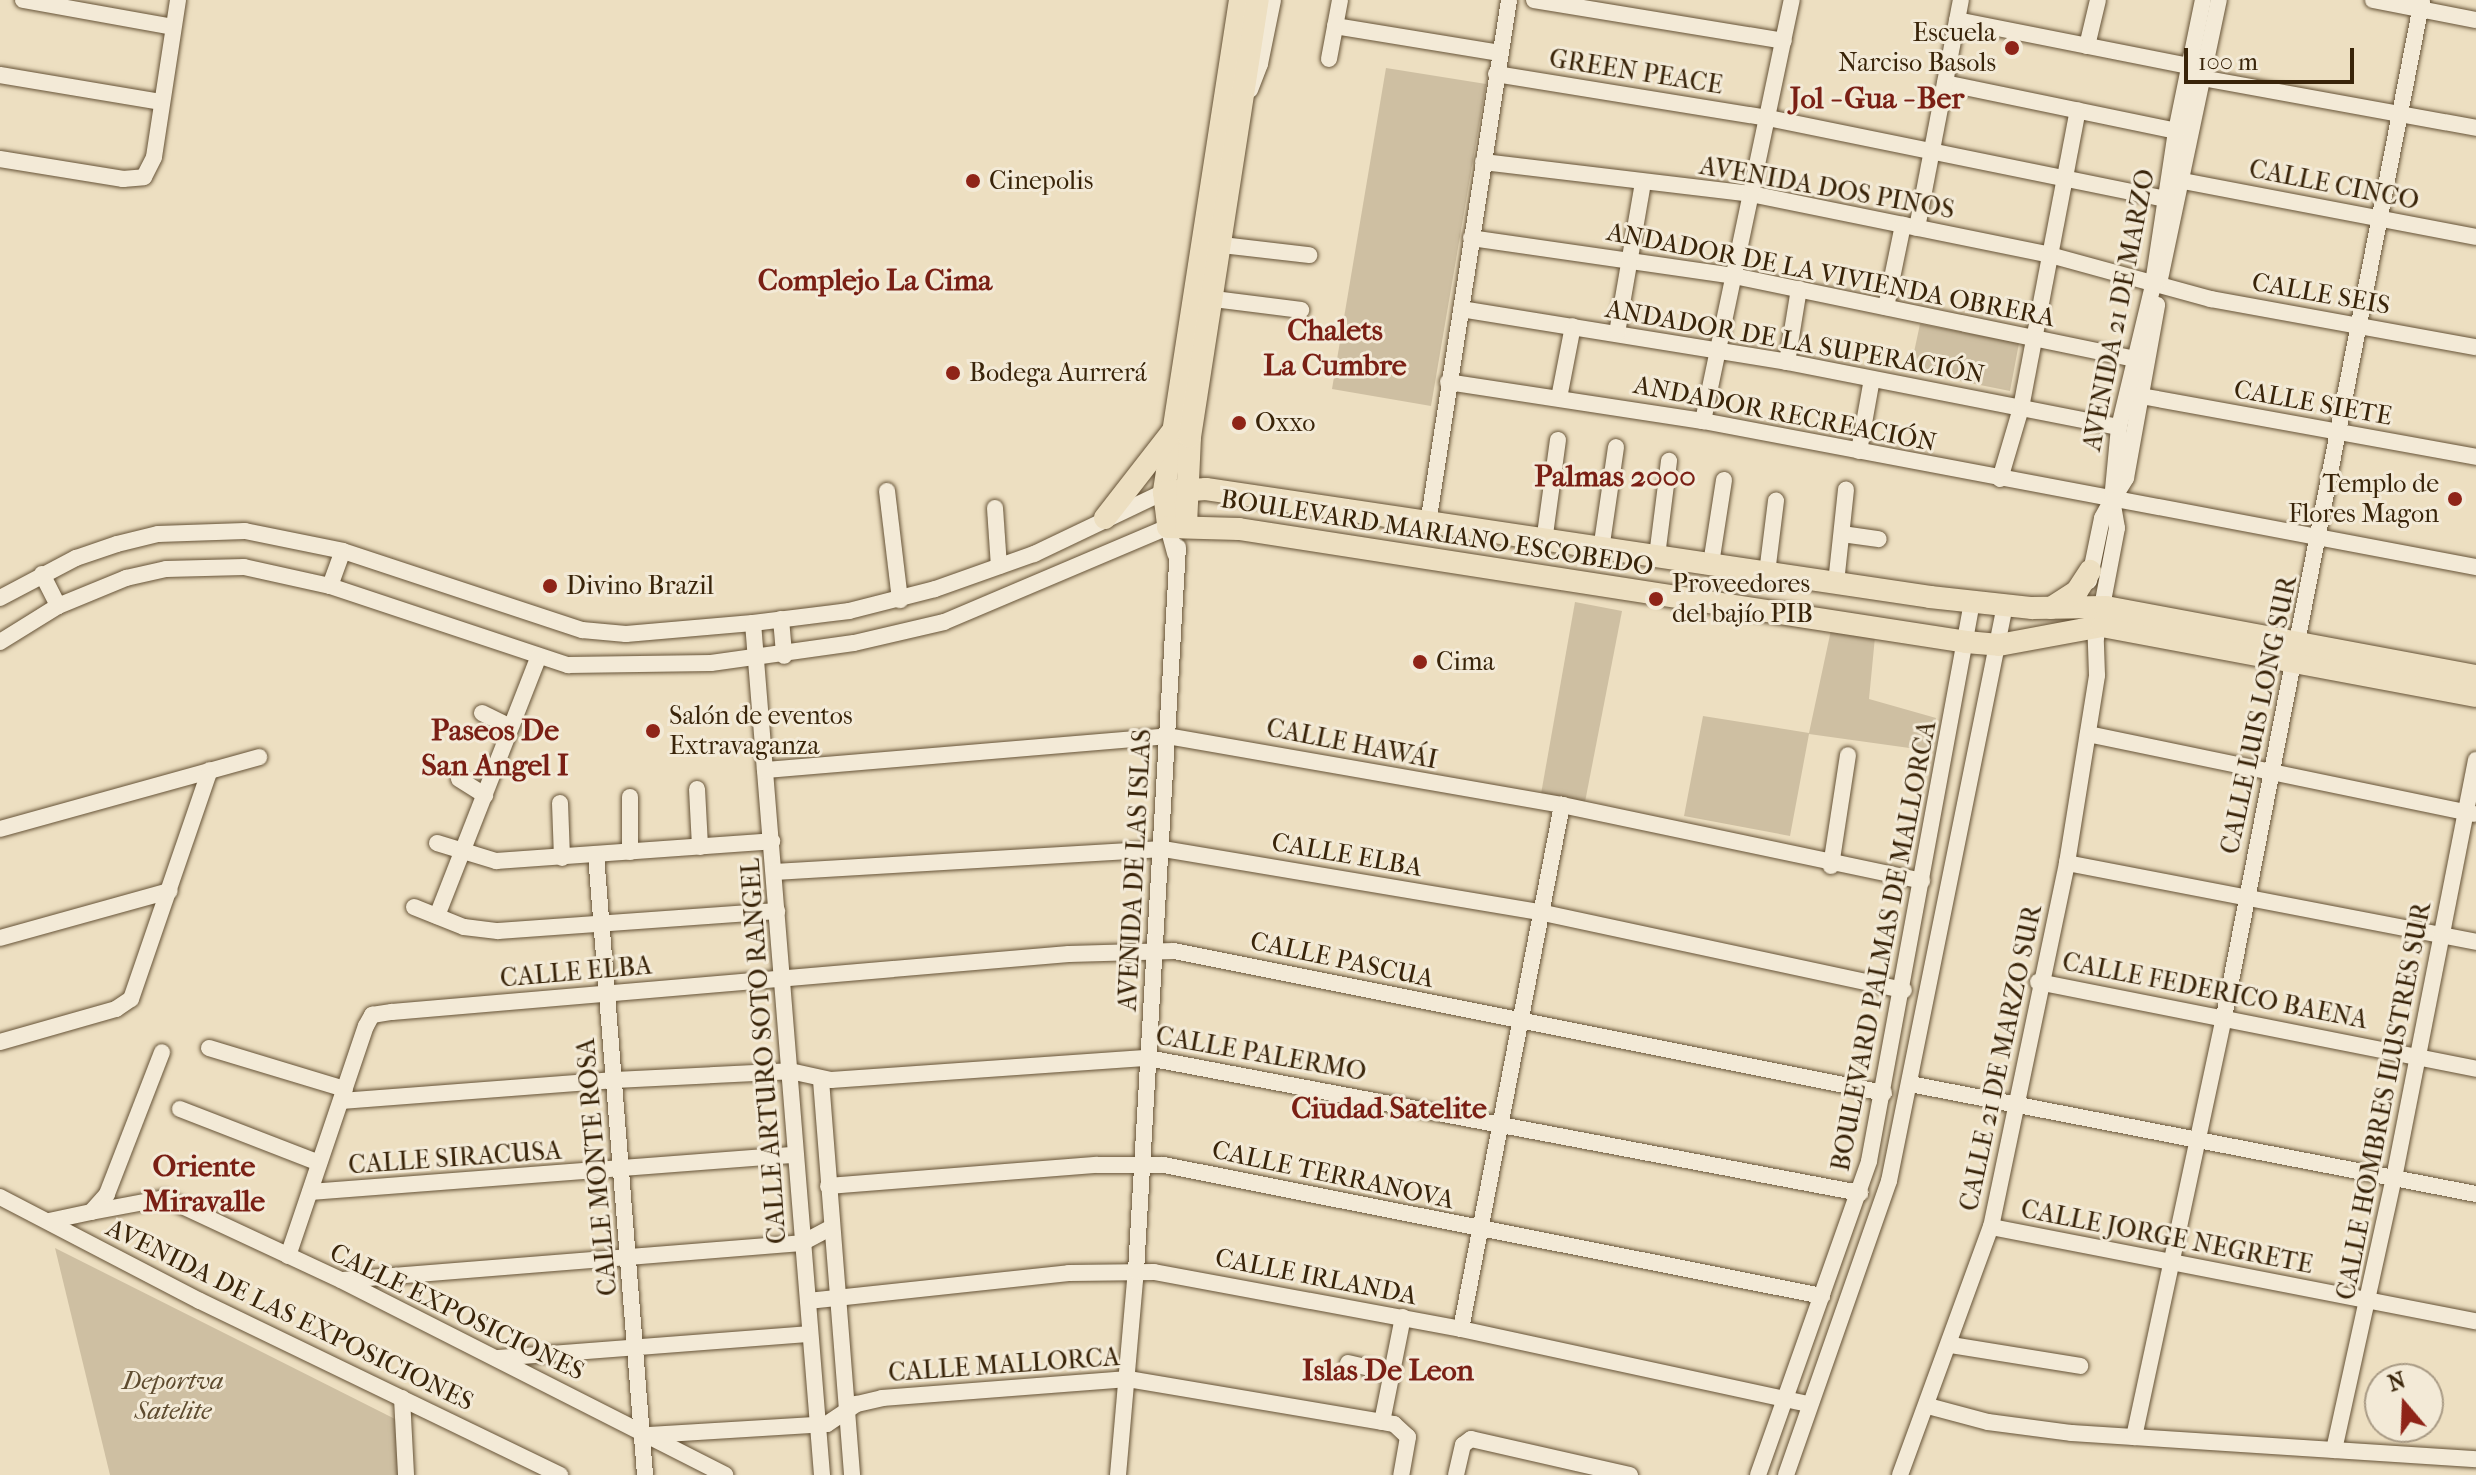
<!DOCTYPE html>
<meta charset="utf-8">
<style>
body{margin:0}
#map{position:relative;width:2476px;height:1475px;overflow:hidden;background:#eddfc1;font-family:"IM FELL French Canon",serif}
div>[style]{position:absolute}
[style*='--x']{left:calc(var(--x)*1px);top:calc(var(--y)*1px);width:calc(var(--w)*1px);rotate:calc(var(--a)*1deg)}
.green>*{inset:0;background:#cebfa2}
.roads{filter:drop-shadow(0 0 2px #665337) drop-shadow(0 0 2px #665337)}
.minor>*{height:16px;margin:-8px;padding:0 8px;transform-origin:8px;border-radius:8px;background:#f3ead7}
.major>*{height:22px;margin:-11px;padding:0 11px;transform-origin:11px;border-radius:11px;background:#eddfc1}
.dots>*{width:22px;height:22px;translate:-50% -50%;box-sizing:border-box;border:4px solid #f3ead7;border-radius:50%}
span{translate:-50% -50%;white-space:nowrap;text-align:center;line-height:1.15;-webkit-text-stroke:6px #f3ead7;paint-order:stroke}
.poi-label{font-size:26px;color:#392409}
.right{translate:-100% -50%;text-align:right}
.left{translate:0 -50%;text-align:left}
.street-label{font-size:26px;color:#392409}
.park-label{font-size:26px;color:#5e4b2f;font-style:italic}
.quarter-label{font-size:30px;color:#7a1f14;font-weight:700}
.north{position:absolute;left:2364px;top:1363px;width:80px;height:80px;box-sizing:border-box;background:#f3ead7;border:2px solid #a99b85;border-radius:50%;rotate:341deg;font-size:22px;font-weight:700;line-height:32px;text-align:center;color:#392409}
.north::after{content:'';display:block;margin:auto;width:28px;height:36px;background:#8f2418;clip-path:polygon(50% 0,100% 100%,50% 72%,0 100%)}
.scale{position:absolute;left:2184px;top:48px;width:170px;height:36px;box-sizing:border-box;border:4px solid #392409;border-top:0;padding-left:10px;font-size:24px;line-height:28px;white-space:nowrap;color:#392409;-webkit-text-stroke:6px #f3ead7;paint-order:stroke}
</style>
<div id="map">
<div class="green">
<div style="clip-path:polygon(1386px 68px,1486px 84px,1431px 406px,1332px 389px)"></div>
<div style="clip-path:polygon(1920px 324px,2019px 343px,2010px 391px,1910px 371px)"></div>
<div style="clip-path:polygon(1575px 602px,1622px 611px,1585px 802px,1541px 794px)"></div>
<div style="clip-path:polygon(1831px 630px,1875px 637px,1869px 699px,1936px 718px,1931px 751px,1809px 734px,1790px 836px,1684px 816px,1703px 716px,1809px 733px)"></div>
<div style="clip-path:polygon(55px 1248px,397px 1420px,402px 1475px,110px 1475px)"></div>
</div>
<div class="roads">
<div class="minor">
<div style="--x:23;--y:0;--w:152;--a:10.2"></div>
<div style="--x:1534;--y:0;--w:253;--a:9.3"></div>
<div style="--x:2373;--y:0;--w:105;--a:11"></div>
<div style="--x:1957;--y:20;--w:237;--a:11.2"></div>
<div style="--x:1335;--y:26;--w:167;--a:9.3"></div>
<div style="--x:2087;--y:46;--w:47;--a:-76.6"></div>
<div style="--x:1329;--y:59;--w:60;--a:-79.4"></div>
<div style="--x:1496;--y:74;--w:276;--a:9.2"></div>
<div style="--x:1768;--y:118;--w:406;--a:11.5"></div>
<div style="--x:0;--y:75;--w:164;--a:9.5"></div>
<div style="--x:2202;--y:78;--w:279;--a:10.3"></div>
<div style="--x:1945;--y:83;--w:236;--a:11.7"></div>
<div style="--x:1250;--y:90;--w:28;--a:-69"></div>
<div style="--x:1260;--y:64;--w:65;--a:-78.5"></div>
<div style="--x:0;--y:159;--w:125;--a:9.2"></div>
<div style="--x:123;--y:179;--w:21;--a:-5"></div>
<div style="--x:144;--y:177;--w:22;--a:-63"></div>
<div style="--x:154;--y:157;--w:159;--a:-81.3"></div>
<div style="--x:1483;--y:162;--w:270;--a:6.8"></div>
<div style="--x:1751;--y:194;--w:305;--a:11.5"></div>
<div style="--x:2050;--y:255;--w:167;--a:15.3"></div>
<div style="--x:2211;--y:299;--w:269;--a:10.3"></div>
<div style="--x:2183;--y:181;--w:298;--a:10.8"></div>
<div style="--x:1917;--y:228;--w:232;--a:-79.1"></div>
<div style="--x:1471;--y:238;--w:266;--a:8.2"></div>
<div style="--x:1734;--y:276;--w:409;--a:11.7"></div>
<div style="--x:1222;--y:245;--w:88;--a:6.6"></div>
<div style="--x:2160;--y:279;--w:285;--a:-78.1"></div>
<div style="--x:1214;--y:299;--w:88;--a:7.2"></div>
<div style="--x:1886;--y:307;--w:84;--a:-78.3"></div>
<div style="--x:1461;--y:309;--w:330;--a:9.2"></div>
<div style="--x:1787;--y:362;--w:338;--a:11.1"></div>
<div style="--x:1617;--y:333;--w:152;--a:-80.2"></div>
<div style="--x:1787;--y:362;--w:74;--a:-80.7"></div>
<div style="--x:1448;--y:382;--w:258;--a:8.7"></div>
<div style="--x:1703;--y:421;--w:787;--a:10.7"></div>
<div style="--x:2141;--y:396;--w:341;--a:10.3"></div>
<div style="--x:1559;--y:398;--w:73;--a:-79"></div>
<div style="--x:1703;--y:421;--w:430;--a:-78.1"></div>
<div style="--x:1859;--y:451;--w:73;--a:-79.8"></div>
<div style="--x:2000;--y:479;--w:74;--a:-73.5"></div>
<div style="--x:2021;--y:408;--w:303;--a:-79.2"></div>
<div style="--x:887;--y:491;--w:110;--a:83.2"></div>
<div style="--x:2113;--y:499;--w:25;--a:-58"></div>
<div style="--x:2126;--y:478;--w:176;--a:-79.8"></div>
<div style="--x:995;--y:508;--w:58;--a:86.1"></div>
<div style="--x:1428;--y:524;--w:530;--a:-81.21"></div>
<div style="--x:1842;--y:534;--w:37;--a:8"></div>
<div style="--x:1544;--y:542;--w:103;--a:-82.2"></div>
<div style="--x:1601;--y:550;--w:104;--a:-81.7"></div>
<div style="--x:1657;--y:556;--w:96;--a:-82.8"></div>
<div style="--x:1711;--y:564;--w:85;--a:-81.2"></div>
<div style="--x:1767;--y:573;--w:73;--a:-82.9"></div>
<div style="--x:42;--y:574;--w:36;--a:63"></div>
<div style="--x:2089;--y:581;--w:64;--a:-78.3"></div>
<div style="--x:2102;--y:518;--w:21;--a:-61"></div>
<div style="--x:2112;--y:500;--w:73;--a:-84.5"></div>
<div style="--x:2119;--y:427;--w:141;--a:-76.5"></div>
<div style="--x:2152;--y:290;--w:161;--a:-81.4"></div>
<div style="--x:2176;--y:131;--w:134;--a:-78.4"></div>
<div style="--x:1836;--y:583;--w:94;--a:-83.9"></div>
<div style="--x:330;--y:586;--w:37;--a:-70"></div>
<div style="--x:0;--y:598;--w:86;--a:-27.8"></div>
<div style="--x:76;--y:558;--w:43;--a:-18.9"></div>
<div style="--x:117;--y:544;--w:42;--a:-13.7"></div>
<div style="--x:158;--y:534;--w:87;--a:-2"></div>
<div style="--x:245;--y:531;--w:100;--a:11.5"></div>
<div style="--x:343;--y:551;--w:252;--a:18.3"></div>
<div style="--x:582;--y:630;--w:44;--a:5.2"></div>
<div style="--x:626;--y:634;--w:127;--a:-5"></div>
<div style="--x:753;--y:623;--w:97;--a:-7.1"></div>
<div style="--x:849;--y:611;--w:89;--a:-14.3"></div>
<div style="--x:935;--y:589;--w:105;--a:-19.5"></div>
<div style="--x:1034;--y:554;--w:144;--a:-25.5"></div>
<div style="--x:781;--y:619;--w:37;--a:85"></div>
<div style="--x:753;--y:623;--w:855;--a:85.37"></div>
<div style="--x:0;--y:642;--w:68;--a:-31.8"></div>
<div style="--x:58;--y:606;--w:74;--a:-22.4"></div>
<div style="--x:126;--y:578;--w:41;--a:-12.7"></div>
<div style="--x:166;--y:569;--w:78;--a:-1.5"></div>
<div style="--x:244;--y:567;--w:88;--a:12.5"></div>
<div style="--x:330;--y:586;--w:251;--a:18.4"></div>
<div style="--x:568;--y:665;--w:143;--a:-0.8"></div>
<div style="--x:711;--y:663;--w:144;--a:-8"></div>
<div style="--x:854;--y:643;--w:92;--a:-13.1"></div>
<div style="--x:944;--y:622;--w:243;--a:-23"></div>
<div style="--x:1168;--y:527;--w:28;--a:75"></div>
<div style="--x:482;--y:713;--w:30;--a:26"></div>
<div style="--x:2088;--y:734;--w:394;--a:11.7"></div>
<div style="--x:765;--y:770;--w:403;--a:-4.8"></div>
<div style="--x:1167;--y:736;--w:401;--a:9.9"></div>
<div style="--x:1562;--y:805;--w:368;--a:11.9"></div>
<div style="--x:459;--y:779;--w:31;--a:32"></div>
<div style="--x:697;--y:789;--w:58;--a:87"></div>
<div style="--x:630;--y:797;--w:55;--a:90"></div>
<div style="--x:560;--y:803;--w:55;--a:87.9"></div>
<div style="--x:0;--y:829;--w:269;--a:-15.5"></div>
<div style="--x:437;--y:843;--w:62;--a:17"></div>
<div style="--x:496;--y:861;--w:277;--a:-4.1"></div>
<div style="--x:596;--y:855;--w:622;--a:85.48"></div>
<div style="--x:2067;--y:863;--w:417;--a:10.9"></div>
<div style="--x:1831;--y:866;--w:112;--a:-81.3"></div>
<div style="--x:774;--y:872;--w:390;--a:-3.4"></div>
<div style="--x:1163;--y:849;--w:386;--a:9.5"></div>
<div style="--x:1544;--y:913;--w:368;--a:12.1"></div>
<div style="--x:414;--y:907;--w:54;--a:21.8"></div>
<div style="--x:464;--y:927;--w:34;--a:7"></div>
<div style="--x:498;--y:931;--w:280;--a:-4.1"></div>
<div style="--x:437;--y:916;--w:279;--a:-68.6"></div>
<div style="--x:0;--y:938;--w:176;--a:-15.5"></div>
<div style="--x:2038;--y:982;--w:447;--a:11.2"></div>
<div style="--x:0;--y:1042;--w:121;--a:-15.9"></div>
<div style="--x:116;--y:1009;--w:18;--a:-34"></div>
<div style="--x:131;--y:999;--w:242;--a:-71"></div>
<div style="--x:209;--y:1048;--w:142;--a:16.8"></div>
<div style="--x:821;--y:1080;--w:396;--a:85.5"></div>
<div style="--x:1910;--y:1084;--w:577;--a:11"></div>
<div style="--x:341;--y:1101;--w:275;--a:-4.4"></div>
<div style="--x:615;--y:1080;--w:175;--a:-2.9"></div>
<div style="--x:790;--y:1071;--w:42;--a:12.4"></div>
<div style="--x:831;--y:1080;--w:318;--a:-4"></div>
<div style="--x:1148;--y:1058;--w:725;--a:10.74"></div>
<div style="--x:180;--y:1109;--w:149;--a:21.2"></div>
<div style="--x:828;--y:1186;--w:270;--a:-4.5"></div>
<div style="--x:1097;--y:1165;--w:67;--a:0"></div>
<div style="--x:1164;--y:1165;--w:671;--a:11.26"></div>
<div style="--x:310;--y:1192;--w:486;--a:-4.4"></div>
<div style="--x:0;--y:1197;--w:225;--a:27.5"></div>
<div style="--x:200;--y:1301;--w:400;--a:25.8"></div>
<div style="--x:91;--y:1212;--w:75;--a:-10.7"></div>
<div style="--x:165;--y:1198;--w:194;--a:25"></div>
<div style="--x:341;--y:1280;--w:431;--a:26.9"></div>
<div style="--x:49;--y:1221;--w:43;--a:-12.1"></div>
<div style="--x:91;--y:1212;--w:24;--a:-48"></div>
<div style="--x:107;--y:1194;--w:152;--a:-68.8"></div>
<div style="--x:1991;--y:1227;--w:494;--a:11"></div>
<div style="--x:288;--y:1256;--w:243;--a:-71.3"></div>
<div style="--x:366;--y:1026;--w:13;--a:-61"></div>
<div style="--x:372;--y:1015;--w:20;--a:-9"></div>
<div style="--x:392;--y:1012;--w:679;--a:-4.9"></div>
<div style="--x:1069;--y:954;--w:105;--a:-1.6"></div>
<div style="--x:1174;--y:951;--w:724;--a:11.31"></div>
<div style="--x:343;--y:1280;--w:460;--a:-4.6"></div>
<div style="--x:802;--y:1243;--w:32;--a:-28"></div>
<div style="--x:808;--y:1301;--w:262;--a:-6.1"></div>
<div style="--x:1069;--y:1273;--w:85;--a:-0.7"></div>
<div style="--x:1154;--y:1272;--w:312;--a:10.5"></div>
<div style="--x:1461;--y:1329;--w:355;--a:12.2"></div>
<div style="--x:1461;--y:1329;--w:534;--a:-79.09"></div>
<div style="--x:1951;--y:1345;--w:131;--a:9.2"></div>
<div style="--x:497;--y:1358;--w:313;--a:-4.4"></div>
<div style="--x:1348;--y:1363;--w:45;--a:12.8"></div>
<div style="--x:402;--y:1398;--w:77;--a:87"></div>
<div style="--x:1928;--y:1406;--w:62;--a:14.9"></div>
<div style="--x:1988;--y:1422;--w:85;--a:7.5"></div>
<div style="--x:2072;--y:1433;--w:405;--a:3.7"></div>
<div style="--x:1382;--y:1422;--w:107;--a:-78.7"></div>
<div style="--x:649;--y:1435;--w:178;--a:-3.5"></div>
<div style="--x:827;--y:1424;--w:36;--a:-34"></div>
<div style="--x:857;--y:1404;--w:26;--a:-13"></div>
<div style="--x:882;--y:1398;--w:247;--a:-4.4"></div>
<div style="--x:1128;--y:1379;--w:270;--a:9.6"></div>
<div style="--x:1394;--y:1424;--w:19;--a:43"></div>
<div style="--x:1408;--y:1437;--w:39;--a:100"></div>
<div style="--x:2134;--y:1437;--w:430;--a:-77.9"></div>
<div style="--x:2224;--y:1017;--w:1036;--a:-78.98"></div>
<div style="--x:2334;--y:1450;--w:279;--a:-77.6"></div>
<div style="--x:2394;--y:1178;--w:426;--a:-78.9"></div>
<div style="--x:1118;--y:1475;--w:205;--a:-85"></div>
<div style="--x:1136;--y:1271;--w:725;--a:-86.68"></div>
<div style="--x:1456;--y:1475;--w:31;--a:-77"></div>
<div style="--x:1463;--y:1445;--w:10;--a:-37"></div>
<div style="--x:1471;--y:1439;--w:163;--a:12.8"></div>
<div style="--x:1758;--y:1475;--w:333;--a:-70.5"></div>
<div style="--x:1869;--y:1161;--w:568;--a:-79.56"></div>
<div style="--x:1786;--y:1475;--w:312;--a:-70.7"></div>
<div style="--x:1889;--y:1181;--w:588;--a:-78.61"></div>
<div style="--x:1900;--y:1475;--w:264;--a:-69.9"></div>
<div style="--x:1991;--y:1227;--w:372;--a:-78.2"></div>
<div style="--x:2067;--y:863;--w:190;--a:-80.9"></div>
<div style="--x:2097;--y:675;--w:37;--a:-92"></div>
<div style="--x:2096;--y:638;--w:112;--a:-79.2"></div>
<div style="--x:2117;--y:528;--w:28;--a:-100"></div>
</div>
<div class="major">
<div style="--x:1240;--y:0;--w:498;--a:98.8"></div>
<div style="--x:1164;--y:492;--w:35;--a:83"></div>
<div style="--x:1168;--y:527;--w:71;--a:1.6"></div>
<div style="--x:1239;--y:529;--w:736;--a:8.83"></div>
<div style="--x:1966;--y:642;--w:33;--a:5"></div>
<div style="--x:1999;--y:645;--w:105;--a:-10.5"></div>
<div style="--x:2102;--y:626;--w:380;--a:10.6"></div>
<div style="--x:1164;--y:492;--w:42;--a:-4.1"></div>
<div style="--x:1206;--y:489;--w:732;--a:8.48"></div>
<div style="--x:1930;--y:597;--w:103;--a:6.2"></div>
<div style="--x:2032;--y:608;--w:74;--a:-0.8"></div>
<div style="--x:2106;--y:607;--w:376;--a:10.6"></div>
<div style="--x:1105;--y:518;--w:109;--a:-52.1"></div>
<div style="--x:1186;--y:525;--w:88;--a:-87.4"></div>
<div style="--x:1190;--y:437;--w:442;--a:-81.2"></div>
<div style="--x:2051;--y:608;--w:31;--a:-33"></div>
<div style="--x:2077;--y:591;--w:24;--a:-57"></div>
</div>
</div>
<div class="dots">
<div style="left:2012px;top:48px;background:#8f2418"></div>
<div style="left:973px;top:181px;background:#8f2418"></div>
<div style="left:953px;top:373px;background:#8f2418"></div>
<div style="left:1239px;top:423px;background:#8f2418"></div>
<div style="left:2455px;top:499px;background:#8f2418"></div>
<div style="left:550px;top:586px;background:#8f2418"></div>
<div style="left:1656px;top:599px;background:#8f2418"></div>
<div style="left:1420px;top:662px;background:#8f2418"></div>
<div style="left:653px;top:731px;background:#8f2418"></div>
</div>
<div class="poi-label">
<span class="right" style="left:1996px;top:48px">Escuela<br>Narciso Basols</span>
<span class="left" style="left:989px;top:181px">Cinepolis</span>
<span class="left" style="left:969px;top:373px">Bodega Aurrerá</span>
<span class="left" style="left:1255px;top:423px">Oxxo</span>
<span class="right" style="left:2439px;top:499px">Templo de<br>Flores Magon</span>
<span class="left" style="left:1672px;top:599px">Proveedores<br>del bajío PIB</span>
<span class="left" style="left:566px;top:586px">Divino Brazil</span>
<span class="left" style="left:1436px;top:662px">Cima</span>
<span class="left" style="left:669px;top:731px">Salón de eventos<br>Extravaganza</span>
</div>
<div class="street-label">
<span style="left:1636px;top:72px;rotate:9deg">GREEN PEACE</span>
<span style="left:2334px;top:185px;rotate:11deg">CALLE CINCO</span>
<span style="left:1827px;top:188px;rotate:10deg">AVENIDA DOS PINOS</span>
<span style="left:1831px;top:275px;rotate:11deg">ANDADOR DE LA VIVIENDA OBRERA</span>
<span style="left:2321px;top:294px;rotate:10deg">CALLE SEIS</span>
<span style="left:2119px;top:310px;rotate:-79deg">AVENIDA 21 DE MARZO</span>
<span style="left:1795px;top:342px;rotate:10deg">ANDADOR DE LA SUPERACIÓN</span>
<span style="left:2313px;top:403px;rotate:10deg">CALLE SIETE</span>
<span style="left:1785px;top:414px;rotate:11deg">ANDADOR RECREACIÓN</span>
<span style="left:1437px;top:533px;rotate:9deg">BOULEVARD MARIANO ESCOBEDO</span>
<span style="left:2259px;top:715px;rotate:-78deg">CALLE LUIS LONG SUR</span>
<span style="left:1352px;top:744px;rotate:11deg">CALLE HAWÁI</span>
<span style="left:1347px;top:855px;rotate:10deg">CALLE ELBA</span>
<span style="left:1135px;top:870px;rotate:-87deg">AVENIDA DE LAS ISLAS</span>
<span style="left:1884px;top:946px;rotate:-79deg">BOULEVARD PALMAS DE MALLORCA</span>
<span style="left:1342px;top:960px;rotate:12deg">CALLE PASCUA</span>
<span style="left:576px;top:972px;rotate:-5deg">CALLE ELBA</span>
<span style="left:2215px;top:991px;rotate:11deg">CALLE FEDERICO BAENA</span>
<span style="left:764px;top:1051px;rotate:-94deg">CALLE ARTURO SOTO RANGEL</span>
<span style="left:1261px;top:1054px;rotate:10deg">CALLE PALERMO</span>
<span style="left:2001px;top:1058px;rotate:-78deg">CALLE 21 DE MARZO SUR</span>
<span style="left:2384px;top:1101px;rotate:-79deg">CALLE HOMBRES ILUSTRES SUR</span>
<span style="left:455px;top:1158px;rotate:-4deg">CALLE SIRACUSA</span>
<span style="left:597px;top:1167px;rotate:-95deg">CALLE MONTE ROSA</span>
<span style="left:1333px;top:1175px;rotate:12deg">CALLE TERRANOVA</span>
<span style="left:2167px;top:1237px;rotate:11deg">CALLE JORGE NEGRETE</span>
<span style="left:1316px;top:1277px;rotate:11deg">CALLE IRLANDA</span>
<span style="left:457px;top:1312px;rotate:26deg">CALLE EXPOSICIONES</span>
<span style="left:290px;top:1315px;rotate:26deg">AVENIDA DE LAS EXPOSICIONES</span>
<span style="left:1004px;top:1365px;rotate:-4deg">CALLE MALLORCA</span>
</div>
<div class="park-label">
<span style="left:173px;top:1396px">Deportva<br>Satelite</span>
</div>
<div class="quarter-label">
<span style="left:1877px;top:99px">Jol - Gua - Ber</span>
<span style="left:875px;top:281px">Complejo La Cima</span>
<span style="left:1335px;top:348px">Chalets<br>La Cumbre</span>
<span style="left:1615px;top:477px">Palmas 2000</span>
<span style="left:495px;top:748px">Paseos De<br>San Angel I</span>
<span style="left:1389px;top:1109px">Ciudad Satelite</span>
<span style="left:204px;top:1184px">Oriente<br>Miravalle</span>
<span style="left:1388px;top:1371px">Islas De Leon</span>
</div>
<div class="north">N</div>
<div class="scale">100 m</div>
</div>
